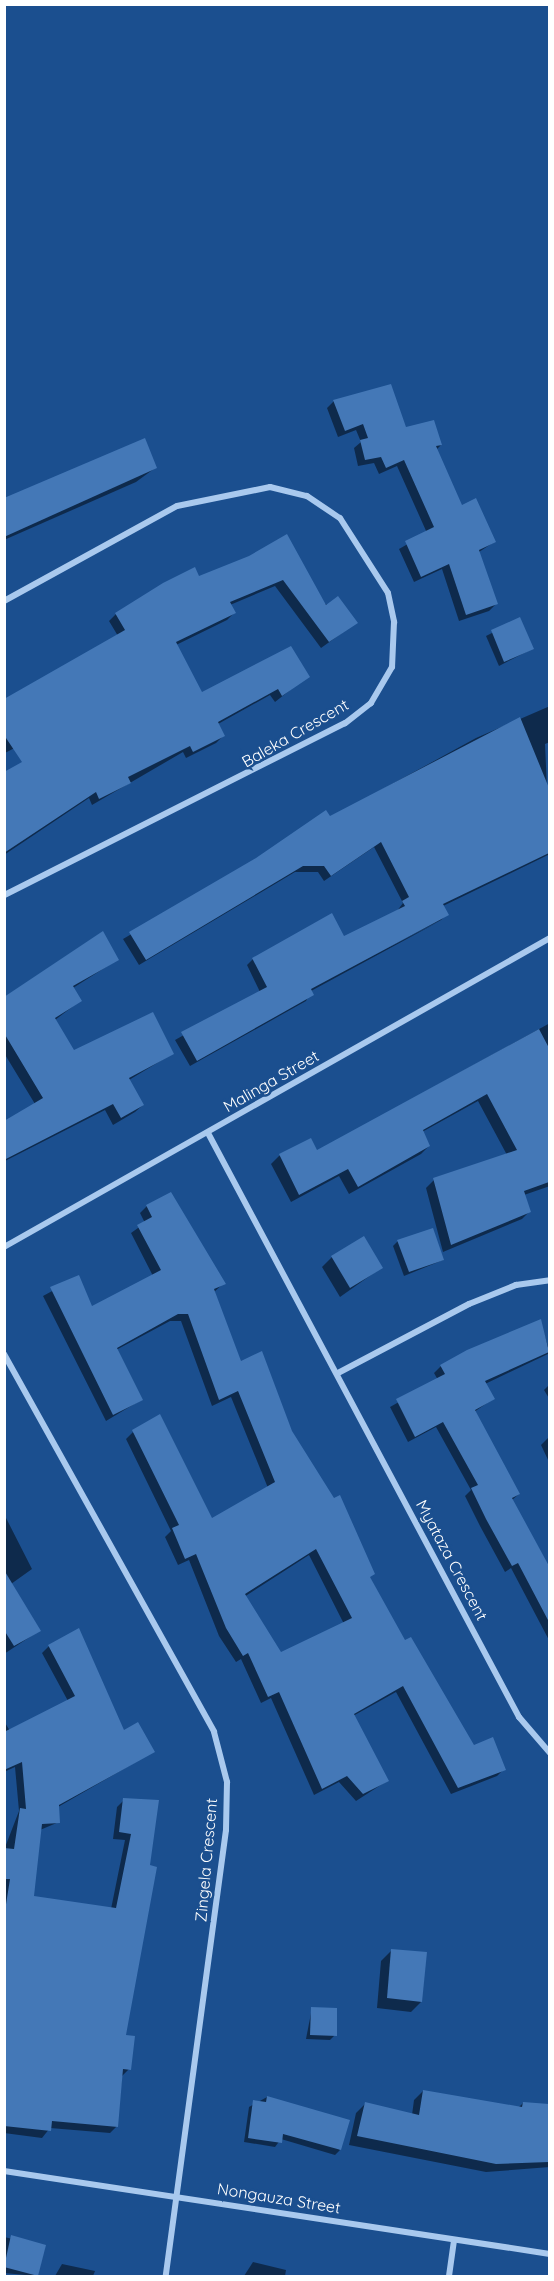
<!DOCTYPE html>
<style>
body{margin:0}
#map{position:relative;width:554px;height:2281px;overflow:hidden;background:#1b4f8f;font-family:Quicksand,sans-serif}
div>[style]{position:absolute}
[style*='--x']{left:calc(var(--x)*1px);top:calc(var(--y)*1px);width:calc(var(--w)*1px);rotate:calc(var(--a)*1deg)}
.shadow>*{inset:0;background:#0007}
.building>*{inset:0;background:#4478b7}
.minor>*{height:6px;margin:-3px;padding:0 3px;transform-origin:3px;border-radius:3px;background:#a9c9ee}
span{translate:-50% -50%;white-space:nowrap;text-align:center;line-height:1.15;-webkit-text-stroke:5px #1b4f8f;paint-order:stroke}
.street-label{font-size:16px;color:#fff}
.frame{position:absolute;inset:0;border:6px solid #fff;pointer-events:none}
</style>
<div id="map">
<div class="shadow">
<div style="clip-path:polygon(334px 401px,441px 445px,436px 450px,461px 507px,494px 542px,479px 552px,496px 604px,489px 611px,459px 621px,442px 569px,414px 582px,399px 549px,427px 533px,397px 466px,379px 474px,374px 463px,358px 466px,354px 448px,361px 442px,356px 430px,338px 437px,327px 408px)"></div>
<div style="clip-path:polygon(155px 468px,136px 482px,4px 540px,4px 501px)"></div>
<div style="clip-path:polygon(250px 557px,356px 623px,321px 648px,275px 586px,230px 605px,234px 613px,227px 620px,176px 645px,201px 694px,308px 676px,275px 702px,270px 695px,218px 724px,223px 736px,216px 743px,186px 758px,183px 752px,92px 805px,89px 798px,4px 855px,4px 804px,68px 720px,5px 753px,4px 701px,118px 636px,109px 621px,116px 614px)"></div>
<div style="clip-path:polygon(519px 619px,532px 649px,499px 666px,486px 636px)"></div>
<div style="clip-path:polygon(550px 706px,550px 742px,545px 744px,550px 854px,443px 906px,447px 914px,441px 920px,304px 991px,440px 921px,311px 991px,306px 1001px,190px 1066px,175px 1040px,260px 992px,247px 965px,253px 959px,343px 938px,397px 911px,403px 903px,374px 847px,324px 881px,318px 872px,295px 872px,139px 965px,123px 939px,330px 818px,476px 738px)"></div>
<div style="clip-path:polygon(117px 960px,73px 988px,80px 1001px,55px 1020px,73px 1052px,172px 1054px,129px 1080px,143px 1105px,135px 1112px,113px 1125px,105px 1110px,5px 1161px,4px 1122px,35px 1104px,4px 1053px,4px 993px,7px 997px)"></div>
<div style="clip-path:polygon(550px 1023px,550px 1186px,524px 1195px,530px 1211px,522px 1219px,443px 1252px,426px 1188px,434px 1180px,507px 1155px,478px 1101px,422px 1132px,429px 1146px,421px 1154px,349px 1194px,339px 1176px,291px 1202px,271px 1164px,279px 1156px,310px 1140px,316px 1152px)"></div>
<div style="clip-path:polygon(evenodd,147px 1206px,224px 1283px,214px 1292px,240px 1363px,291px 1431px,405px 1643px,473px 1747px,504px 1769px,497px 1776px,451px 1794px,396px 1692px,353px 1716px,387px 1781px,356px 1801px,339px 1782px,314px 1795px,271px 1698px,261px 1703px,241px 1659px,236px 1662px,219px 1636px,189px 1560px,178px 1565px,165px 1537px,171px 1531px,126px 1439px,133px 1432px,211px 1520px,268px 1488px,231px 1397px,212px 1406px,181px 1321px,170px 1321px,116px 1350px,141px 1400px,106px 1421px,43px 1296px,78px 1277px,92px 1308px,153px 1276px,131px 1233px,145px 1223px,140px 1213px,147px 1206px,309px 1555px,344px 1624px,281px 1654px,244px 1597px,309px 1555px)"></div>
<div style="clip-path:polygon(398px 1241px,443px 1260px,404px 1276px,393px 1246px)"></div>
<div style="clip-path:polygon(332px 1257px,381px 1268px,340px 1297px,322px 1267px)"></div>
<div style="clip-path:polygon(540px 1321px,550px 1353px,485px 1384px,493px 1399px,474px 1412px,519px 1494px,512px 1500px,550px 1569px,550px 1642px,511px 1568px,505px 1572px,480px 1526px,465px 1496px,471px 1490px,436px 1427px,408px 1442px,390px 1407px,438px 1380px,434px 1373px,441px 1366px)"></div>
<div style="clip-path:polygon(550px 1384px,550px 1400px,544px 1390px)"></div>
<div style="clip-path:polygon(548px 1438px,550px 1438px,550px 1464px,541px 1445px)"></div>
<div style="clip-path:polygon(4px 1514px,32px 1569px,11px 1584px,39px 1631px,4px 1654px)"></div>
<div style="clip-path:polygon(49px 1646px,124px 1732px,153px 1752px,58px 1807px,59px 1822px,40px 1830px,33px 1897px,111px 1909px,125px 1840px,113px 1839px,117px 1807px,124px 1800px,157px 1801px,124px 2036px,129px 2069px,122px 2076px,117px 2126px,110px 2133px,50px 2128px,42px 2138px,4px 2133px,4px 1850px,19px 1811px,15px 1767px,4px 1772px,4px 1721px,10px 1731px,68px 1701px,42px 1653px)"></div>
<div style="clip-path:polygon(391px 1951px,421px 2002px,411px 2012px,377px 2008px,381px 1961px)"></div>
<div style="clip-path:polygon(312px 2008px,335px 2035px,330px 2040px,306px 2039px)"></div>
<div style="clip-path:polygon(423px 2091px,518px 2108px,523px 2103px,550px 2105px,550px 2167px,486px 2172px,349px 2145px,356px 2113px,365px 2104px,412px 2115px,414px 2100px)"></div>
<div style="clip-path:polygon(267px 2097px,340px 2150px,335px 2155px,281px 2139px,275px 2147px,244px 2142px,249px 2107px)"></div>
<div style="clip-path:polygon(4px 2237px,44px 2246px,36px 2276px,4px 2273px)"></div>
<div style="clip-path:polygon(253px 2262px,286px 2270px,285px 2276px,244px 2276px)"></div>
<div style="clip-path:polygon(62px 2264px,95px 2271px,93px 2276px,55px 2276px)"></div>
</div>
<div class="building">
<div style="clip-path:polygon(391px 384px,406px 427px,434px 420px,442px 445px,436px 446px,462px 505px,476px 498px,496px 542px,479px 550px,498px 604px,466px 615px,449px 564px,421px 577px,405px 541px,434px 527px,404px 460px,386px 468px,381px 457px,365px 460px,360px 440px,368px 438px,363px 424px,345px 431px,333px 400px)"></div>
<div style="clip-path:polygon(145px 438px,157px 468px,4px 537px,4px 498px)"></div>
<div style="clip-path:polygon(287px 534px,326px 605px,338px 596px,358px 623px,329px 642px,283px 580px,230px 602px,236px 613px,176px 642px,202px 692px,291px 646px,310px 677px,282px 696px,278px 689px,218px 722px,225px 736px,193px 752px,190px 746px,128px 777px,131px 783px,99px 799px,96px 792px,4px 853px,4px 772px,22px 762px,4px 735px,4px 699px,125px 630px,115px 613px,163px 583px,195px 567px,199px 576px,249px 556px)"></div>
<div style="clip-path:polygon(520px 617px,534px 649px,504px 662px,491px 630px)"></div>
<div style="clip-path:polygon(520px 717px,549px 788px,549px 853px,443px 904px,449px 915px,311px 989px,314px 995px,197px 1061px,181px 1032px,267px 987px,252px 958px,332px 913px,344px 936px,405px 906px,402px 901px,409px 897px,381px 842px,331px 876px,324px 866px,303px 866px,146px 960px,129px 932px,256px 858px,326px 810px,330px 816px)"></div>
<div style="clip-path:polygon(103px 931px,119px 960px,73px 986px,82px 1001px,55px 1018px,74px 1050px,153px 1012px,174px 1054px,129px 1078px,144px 1105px,121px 1118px,113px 1104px,4px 1160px,4px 1121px,43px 1098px,4px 1033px,4px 997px)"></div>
<div style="clip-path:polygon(539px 1029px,549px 1048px,549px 1182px,524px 1191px,531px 1212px,451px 1245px,433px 1178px,517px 1150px,487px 1094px,423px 1130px,430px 1146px,358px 1187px,348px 1169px,299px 1195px,279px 1154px,311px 1138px,317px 1150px)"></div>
<div style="clip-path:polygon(evenodd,171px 1192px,226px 1284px,214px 1289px,241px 1361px,262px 1351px,292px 1431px,334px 1498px,340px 1495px,375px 1574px,370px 1577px,405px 1640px,411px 1637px,474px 1745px,493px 1737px,506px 1770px,458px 1788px,403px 1686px,354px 1714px,389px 1781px,363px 1794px,347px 1776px,322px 1789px,279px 1692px,268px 1697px,248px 1653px,243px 1656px,226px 1628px,196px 1554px,185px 1559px,172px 1528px,179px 1525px,132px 1430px,160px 1414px,212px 1518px,275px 1482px,238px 1391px,219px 1400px,188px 1314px,178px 1314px,117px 1348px,143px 1400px,113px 1415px,50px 1287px,79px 1275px,92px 1306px,161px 1270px,137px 1225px,152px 1217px,146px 1205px,171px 1192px,316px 1549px,352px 1618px,281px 1652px,245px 1594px,316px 1549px)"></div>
<div style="clip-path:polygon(433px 1228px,444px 1260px,409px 1272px,397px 1240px)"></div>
<div style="clip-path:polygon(364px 1236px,383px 1268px,350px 1288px,331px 1256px)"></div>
<div style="clip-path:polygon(541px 1319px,549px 1352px,485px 1381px,495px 1399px,475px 1410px,520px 1494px,512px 1498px,549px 1566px,549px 1622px,518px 1563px,512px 1566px,486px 1519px,471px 1488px,478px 1485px,443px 1422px,415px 1437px,396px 1399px,445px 1374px,440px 1365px,467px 1350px)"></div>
<div style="clip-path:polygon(4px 1570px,41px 1631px,14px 1646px,4px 1630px)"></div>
<div style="clip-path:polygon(79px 1628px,124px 1730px,138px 1722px,155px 1752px,59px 1805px,60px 1823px,42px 1824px,34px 1896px,116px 1908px,131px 1834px,119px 1832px,123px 1798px,159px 1800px,150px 1865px,157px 1867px,126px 2035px,135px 2036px,131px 2070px,123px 2069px,118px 2127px,52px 2121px,51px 2131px,4px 2126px,4px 1917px,10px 1879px,4px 1879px,4px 1848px,14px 1849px,20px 1808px,26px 1809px,22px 1762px,4px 1770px,4px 1732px,75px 1696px,48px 1645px)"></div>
<div style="clip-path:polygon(391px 1949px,427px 1952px,422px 2002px,387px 1998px)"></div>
<div style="clip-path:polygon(311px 2007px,337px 2008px,337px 2036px,310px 2035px)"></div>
<div style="clip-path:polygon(423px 2090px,522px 2107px,523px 2102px,549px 2104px,549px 2162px,496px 2164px,357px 2136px,365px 2102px,419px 2115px)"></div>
<div style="clip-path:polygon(267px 2096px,350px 2120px,341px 2150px,283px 2134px,282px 2143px,248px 2138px,253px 2100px,266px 2102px)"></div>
<div style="clip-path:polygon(11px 2235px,46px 2245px,38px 2276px,4px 2267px)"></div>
</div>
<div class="minor">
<div style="--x:4;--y:601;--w:197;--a:-28.8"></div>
<div style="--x:177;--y:506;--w:95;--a:-11.5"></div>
<div style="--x:270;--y:487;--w:38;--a:14"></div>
<div style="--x:307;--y:496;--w:40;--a:34"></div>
<div style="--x:340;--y:518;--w:89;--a:57.4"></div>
<div style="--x:388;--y:593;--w:30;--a:78"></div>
<div style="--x:394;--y:622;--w:45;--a:92.5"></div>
<div style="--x:392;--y:667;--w:42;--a:120.3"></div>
<div style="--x:371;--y:703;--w:33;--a:142"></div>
<div style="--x:345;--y:723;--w:382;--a:153.2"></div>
<div style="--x:208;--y:1133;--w:662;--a:61.96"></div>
<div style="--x:519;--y:1717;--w:48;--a:49.3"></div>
<div style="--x:4;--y:1247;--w:627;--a:-29.51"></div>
<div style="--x:4;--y:1354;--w:432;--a:60.9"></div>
<div style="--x:214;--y:1732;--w:52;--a:75.4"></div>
<div style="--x:227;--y:1782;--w:48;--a:91.2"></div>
<div style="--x:226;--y:1830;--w:450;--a:97.7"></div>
<div style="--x:338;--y:1373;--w:148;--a:-27.8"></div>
<div style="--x:469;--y:1304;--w:51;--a:-22"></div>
<div style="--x:516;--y:1285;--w:34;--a:-8"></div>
<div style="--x:4;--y:2171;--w:552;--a:8.64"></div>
<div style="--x:449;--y:2276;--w:35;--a:-82"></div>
</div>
<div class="street-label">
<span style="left:295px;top:733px;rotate:-30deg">Baleka Crescent</span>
<span style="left:271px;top:1081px;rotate:-30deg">Malinga Street</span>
<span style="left:452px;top:1560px;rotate:62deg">Myataza Crescent</span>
<span style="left:206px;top:1860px;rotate:-85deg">Zingela Crescent</span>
<span style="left:279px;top:2198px;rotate:9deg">Nongauza Street</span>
</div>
<div class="frame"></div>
</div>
